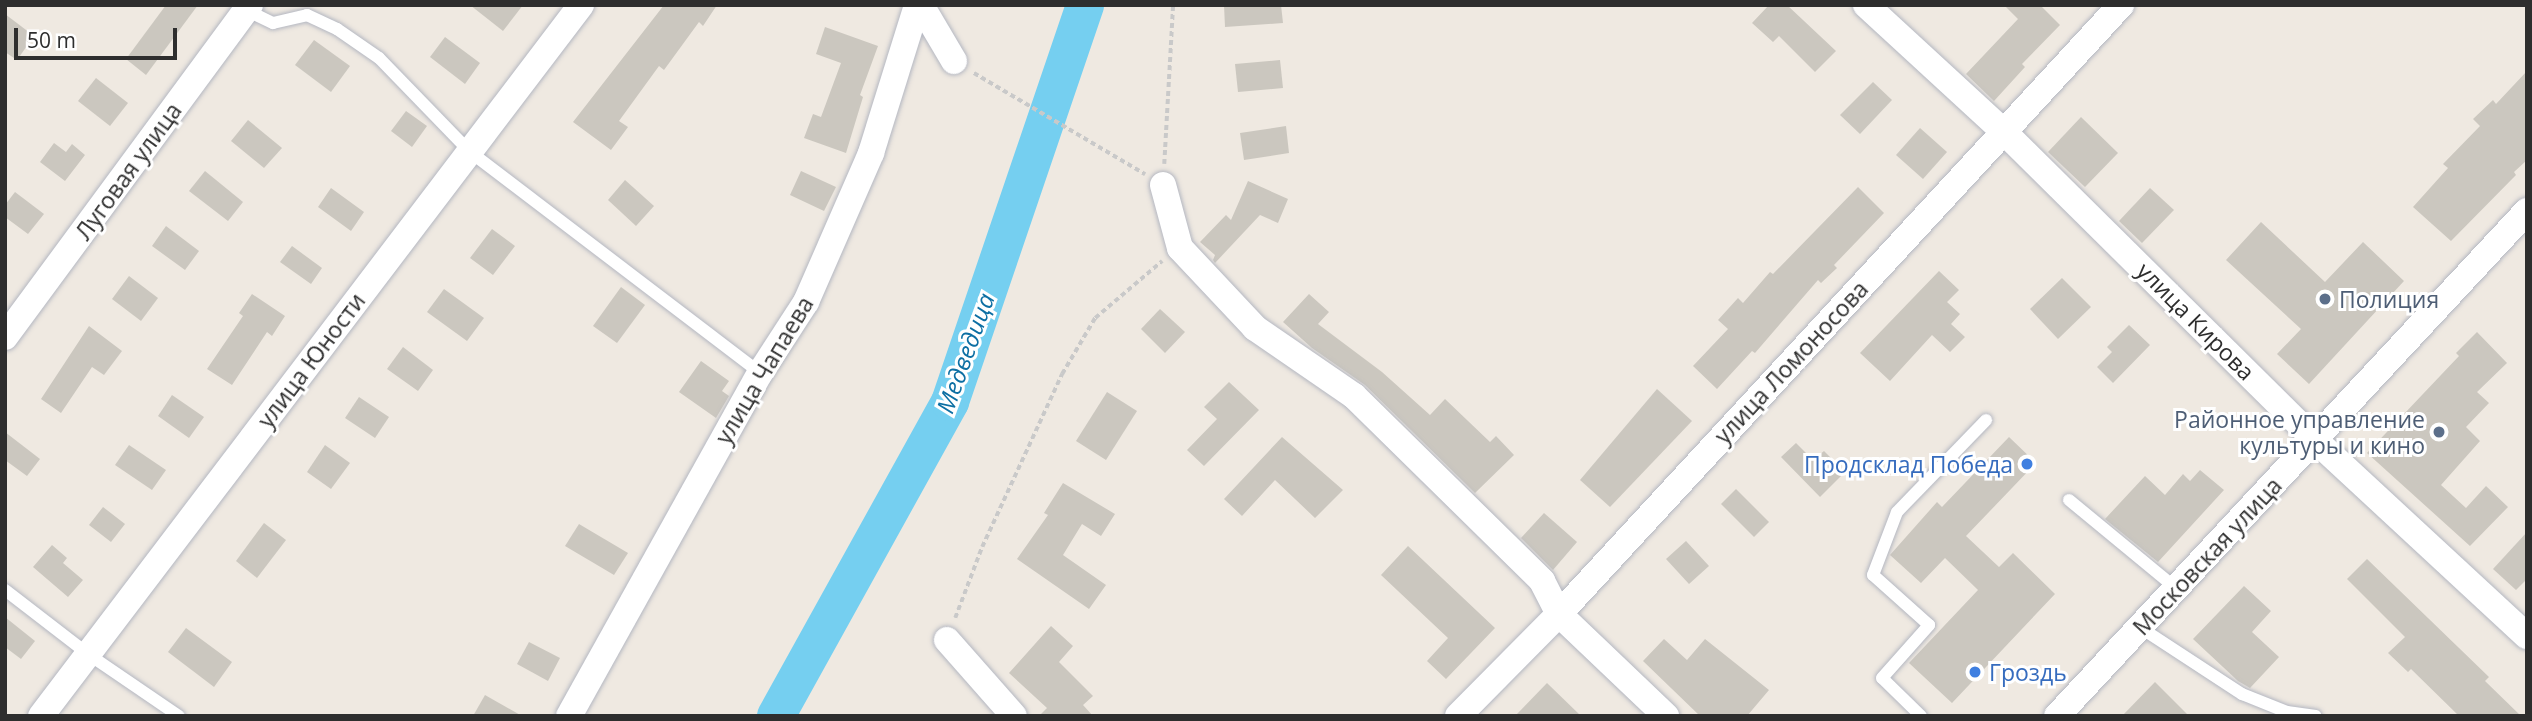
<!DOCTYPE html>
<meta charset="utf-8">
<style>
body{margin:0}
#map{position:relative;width:2532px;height:721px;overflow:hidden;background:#efe9e1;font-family:"Open Sans",sans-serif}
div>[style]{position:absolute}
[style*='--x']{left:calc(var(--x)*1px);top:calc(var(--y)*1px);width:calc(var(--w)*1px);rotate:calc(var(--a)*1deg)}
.river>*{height:38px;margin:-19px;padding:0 19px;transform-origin:19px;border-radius:19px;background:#75cff0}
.building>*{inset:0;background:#cbc7bf}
.path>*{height:3.5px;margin-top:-1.75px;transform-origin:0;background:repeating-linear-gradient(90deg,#c9c9c9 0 5px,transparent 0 8.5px)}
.roads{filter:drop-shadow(0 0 2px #b4b7c1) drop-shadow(0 0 2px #b4b7c1)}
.lane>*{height:12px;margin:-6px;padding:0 6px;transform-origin:6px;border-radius:6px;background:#fff}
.street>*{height:26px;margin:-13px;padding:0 13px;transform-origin:13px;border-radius:13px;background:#fff}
.dots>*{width:19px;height:19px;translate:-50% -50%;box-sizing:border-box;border:4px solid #fff;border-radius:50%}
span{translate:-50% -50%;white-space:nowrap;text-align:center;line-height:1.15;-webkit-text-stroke:6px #fff;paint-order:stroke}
.street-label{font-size:23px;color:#2e2e2e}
.service-label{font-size:23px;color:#4e5e75}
.left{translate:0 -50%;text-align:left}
.right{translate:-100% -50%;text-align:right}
.shop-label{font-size:23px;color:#366cbe}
.water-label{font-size:24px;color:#0d6fa3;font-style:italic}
.frame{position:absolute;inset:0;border:7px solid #2e2e2e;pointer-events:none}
.scale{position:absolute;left:14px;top:28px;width:163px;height:32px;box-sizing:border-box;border:4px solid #2e2e2e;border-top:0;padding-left:9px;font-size:21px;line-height:24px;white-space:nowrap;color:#2e2e2e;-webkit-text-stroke:5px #fff;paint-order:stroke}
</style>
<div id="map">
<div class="river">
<div style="--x:776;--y:716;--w:359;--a:-61"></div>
<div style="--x:950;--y:402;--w:419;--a:-71.2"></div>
</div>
<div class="building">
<div style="clip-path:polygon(166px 5px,198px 5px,146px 75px,126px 59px)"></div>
<div style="clip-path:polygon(470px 5px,523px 5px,503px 31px)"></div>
<div style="clip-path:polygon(664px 5px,717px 5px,703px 26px,699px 22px,664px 70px,659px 66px,619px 121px,628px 127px,611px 150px,573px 122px)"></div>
<div style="clip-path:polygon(1224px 5px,1281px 5px,1283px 23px,1225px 27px)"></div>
<div style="clip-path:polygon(1769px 5px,1787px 5px,1836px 51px,1815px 72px,1779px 36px,1773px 42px,1752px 23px)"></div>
<div style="clip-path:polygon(2004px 5px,2040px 5px,2060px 25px,2022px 64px,2025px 67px,1994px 101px,1966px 74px,2018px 19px)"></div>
<div style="clip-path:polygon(5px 14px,34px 36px,17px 60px,5px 52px)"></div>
<div style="clip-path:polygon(825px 27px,878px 46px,860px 95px,863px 97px,846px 153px,804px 138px,813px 114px,821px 117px,841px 63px,816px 54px)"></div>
<div style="clip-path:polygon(445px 37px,480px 63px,465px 84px,430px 57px)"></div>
<div style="clip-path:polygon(314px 40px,350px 66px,331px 92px,295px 65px)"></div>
<div style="clip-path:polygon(1280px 60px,1283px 88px,1238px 92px,1235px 64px)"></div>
<div style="clip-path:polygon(2527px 71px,2527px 160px,2514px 172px,2516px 175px,2451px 241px,2413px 207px,2448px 168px,2443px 164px,2480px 126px,2473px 119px,2493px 100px,2496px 104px)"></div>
<div style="clip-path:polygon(96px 78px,128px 103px,110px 126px,78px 101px)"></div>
<div style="clip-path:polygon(1873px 82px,1892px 100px,1860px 134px,1840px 115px)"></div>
<div style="clip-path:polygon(406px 111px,427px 126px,412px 147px,391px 131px)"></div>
<div style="clip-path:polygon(2081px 117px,2118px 153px,2085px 187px,2048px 152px)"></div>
<div style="clip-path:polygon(248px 120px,282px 148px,264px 168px,231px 141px)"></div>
<div style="clip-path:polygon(1286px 126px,1289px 153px,1244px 160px,1240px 133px)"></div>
<div style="clip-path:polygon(1920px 128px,1947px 152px,1923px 179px,1896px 155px)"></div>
<div style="clip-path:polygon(54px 143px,66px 152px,72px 144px,85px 155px,65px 181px,40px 162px)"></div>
<div style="clip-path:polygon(205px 171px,243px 202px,228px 221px,189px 191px)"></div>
<div style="clip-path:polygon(801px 171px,836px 187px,824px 211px,790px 195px)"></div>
<div style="clip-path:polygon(625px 180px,654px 206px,636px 226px,608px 200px)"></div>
<div style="clip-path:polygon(1248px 181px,1288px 199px,1278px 223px,1260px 215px,1215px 263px,1213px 260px,1215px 255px,1200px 242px,1226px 215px,1231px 220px)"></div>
<div style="clip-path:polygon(1858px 187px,1884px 213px,1834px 265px,1837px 268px,1821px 283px,1818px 280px,1755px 353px,1752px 351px,1717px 389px,1693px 366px,1728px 329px,1718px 320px,1738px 298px,1743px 303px,1770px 272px,1773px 274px)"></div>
<div style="clip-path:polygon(331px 188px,364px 212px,351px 231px,318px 207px)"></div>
<div style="clip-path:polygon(2150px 188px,2174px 210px,2142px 243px,2119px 221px)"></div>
<div style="clip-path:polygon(15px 192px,44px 214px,28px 234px,5px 217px,5px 205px)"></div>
<div style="clip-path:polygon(2261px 222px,2325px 282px,2363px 242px,2404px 281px,2309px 384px,2277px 354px,2301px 329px,2226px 260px)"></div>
<div style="clip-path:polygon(166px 226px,199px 251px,185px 270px,152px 246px)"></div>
<div style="clip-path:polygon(492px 229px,515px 246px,493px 275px,470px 258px)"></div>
<div style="clip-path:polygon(292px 246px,322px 268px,311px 284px,280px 262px)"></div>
<div style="clip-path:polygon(1939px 271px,1959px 290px,1947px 302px,1960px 314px,1951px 324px,1965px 337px,1950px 352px,1932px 335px,1890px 381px,1860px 353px)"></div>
<div style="clip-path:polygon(129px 276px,158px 298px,141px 321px,112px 299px)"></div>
<div style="clip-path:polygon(2062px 278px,2091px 307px,2058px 339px,2030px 309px)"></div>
<div style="clip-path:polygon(621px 287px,645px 305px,617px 343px,593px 326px)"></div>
<div style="clip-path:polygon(444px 289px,484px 318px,467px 341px,427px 312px)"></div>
<div style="clip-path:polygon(252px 294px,285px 316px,272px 336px,267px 332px,232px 385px,207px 369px,243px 316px,239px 313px)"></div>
<div style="clip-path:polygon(1309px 294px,1329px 312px,1318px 324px,1382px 372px,1430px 415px,1445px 399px,1490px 442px,1496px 436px,1514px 455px,1475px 493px,1365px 385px,1312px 348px,1283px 322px)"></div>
<div style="clip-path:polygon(1160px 309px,1185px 332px,1165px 353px,1141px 329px)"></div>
<div style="clip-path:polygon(2129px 325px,2150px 345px,2113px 383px,2097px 367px,2112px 352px,2107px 347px)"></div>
<div style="clip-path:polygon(89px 326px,122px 351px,104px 375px,92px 367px,61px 413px,41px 399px)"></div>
<div style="clip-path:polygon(2477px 332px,2507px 363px,2477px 392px,2489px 403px,2466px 427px,2480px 441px,2441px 485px,2466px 508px,2486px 486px,2508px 507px,2470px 546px,2367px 453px,2459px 356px,2456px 353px)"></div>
<div style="clip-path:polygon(403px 347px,433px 370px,418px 391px,387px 369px)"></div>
<div style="clip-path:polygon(701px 361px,729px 381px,722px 391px,729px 396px,716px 418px,679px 392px)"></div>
<div style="clip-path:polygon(1229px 382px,1259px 410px,1204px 466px,1187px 450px,1217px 419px,1204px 407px)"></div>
<div style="clip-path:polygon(1657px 389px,1692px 421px,1610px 507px,1580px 480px)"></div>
<div style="clip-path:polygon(1107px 392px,1137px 411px,1106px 460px,1076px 441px)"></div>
<div style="clip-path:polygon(172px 395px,204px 417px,189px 438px,158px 416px)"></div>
<div style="clip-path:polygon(359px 397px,389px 417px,375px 438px,345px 418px)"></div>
<div style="clip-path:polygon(5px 432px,40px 459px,27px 476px,5px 460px)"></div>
<div style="clip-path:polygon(1282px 437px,1343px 490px,1315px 518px,1275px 480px,1242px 516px,1224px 499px)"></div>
<div style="clip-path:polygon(2009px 437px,2036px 463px,1966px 536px,1999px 567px,2013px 553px,2055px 594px,1952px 703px,1909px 663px,1978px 590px,1945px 558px,1921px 583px,1890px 555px,1937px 502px,1942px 507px)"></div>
<div style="clip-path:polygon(1796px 443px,1813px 460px,1824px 451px,1845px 472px,1820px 497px,1781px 457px)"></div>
<div style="clip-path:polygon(129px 445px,166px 470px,152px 490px,115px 465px)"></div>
<div style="clip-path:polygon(325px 445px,350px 463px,331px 489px,307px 472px)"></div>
<div style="clip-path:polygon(2200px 470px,2224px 490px,2158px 562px,2105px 519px,2145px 476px,2165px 495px,2183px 474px,2190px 481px)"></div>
<div style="clip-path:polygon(1063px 483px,1115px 514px,1101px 536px,1082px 524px,1063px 555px,1106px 585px,1089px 609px,1017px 559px,1048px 515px,1044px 513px)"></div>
<div style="clip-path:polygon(1736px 489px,1769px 522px,1754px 537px,1721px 504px)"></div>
<div style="clip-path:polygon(103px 507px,125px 524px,111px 542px,89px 525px)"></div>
<div style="clip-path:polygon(1544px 513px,1577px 542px,1553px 570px,1521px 538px)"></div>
<div style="clip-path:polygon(264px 523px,286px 540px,257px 578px,236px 561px)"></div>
<div style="clip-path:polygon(579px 524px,628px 553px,614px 575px,565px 546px)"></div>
<div style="clip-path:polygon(2527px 532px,2527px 579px,2516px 590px,2493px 569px)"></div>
<div style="clip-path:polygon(1686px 541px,1709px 566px,1689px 584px,1666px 559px)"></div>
<div style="clip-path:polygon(52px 545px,67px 558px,63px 563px,83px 580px,68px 597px,33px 567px)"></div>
<div style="clip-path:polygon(1408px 546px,1495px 628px,1446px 679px,1427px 661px,1448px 638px,1381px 575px)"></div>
<div style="clip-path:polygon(2367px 559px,2489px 677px,2485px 681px,2521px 716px,2459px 716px,2411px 669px,2408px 672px,2388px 653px,2405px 637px,2347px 579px)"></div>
<div style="clip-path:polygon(2244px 586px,2271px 611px,2252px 632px,2279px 657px,2250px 688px,2238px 681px,2193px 639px)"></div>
<div style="clip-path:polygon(5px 617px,35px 641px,21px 659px,5px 647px)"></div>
<div style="clip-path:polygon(1051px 626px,1073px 646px,1059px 662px,1093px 696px,1083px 705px,1093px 716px,1039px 716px,1047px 708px,1009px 673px)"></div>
<div style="clip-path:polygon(186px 628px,232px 662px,214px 687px,168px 652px)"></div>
<div style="clip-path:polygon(1664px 639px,1687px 660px,1705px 639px,1769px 690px,1747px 716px,1700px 716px,1643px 661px)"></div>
<div style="clip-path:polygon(529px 642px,560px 658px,548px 681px,517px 664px)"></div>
<div style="clip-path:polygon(2155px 682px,2189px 716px,2122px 716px)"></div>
<div style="clip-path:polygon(1547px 683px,1581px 716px,1515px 716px)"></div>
<div style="clip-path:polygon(485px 695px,522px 716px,473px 716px)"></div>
</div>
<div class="path">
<div style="--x:974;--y:73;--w:199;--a:30.6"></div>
<div style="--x:1164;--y:164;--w:159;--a:-86.8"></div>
<div style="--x:955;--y:618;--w:76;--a:-69.2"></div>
<div style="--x:982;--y:547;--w:191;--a:-65.2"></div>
<div style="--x:1062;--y:374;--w:65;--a:-59.5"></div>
<div style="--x:1095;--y:318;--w:88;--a:-40.4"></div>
</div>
<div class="roads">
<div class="lane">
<div style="--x:246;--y:10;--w:30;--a:26"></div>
<div style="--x:273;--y:23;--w:35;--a:-13"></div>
<div style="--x:307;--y:15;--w:33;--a:25"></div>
<div style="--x:337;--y:29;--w:51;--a:34.6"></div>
<div style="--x:379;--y:58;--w:129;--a:45.9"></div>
<div style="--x:469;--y:151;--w:366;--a:37.3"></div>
<div style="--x:2069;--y:500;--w:140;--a:39.5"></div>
<div style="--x:5;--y:590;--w:105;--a:37.6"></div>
<div style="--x:88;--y:654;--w:110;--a:34.3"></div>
<div style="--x:2141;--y:628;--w:121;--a:33.2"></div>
<div style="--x:2242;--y:694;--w:48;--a:21.8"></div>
<div style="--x:2287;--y:712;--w:29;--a:8"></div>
<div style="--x:1921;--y:716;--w:54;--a:-135.7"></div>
<div style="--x:1882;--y:678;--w:71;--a:-48.4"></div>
<div style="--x:1929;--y:625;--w:75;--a:-138.2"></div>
<div style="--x:1873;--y:575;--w:67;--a:-69.1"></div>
<div style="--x:1897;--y:512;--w:128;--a:-45.9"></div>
</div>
<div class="street">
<div style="--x:921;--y:5;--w:65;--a:59.5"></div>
<div style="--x:1866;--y:5;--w:186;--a:42.6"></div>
<div style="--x:2003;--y:131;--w:438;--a:44.7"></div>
<div style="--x:2314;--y:439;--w:290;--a:42.8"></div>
<div style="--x:1163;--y:185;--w:65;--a:74.9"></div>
<div style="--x:1180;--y:248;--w:110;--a:46.8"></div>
<div style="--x:1255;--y:328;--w:120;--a:34.5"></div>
<div style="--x:1354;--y:396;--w:264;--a:44.5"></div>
<div style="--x:1542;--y:581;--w:37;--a:63"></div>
<div style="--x:1559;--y:614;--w:148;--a:43.6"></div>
<div style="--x:5;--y:337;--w:413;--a:-53.6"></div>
<div style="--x:947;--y:640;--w:101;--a:48.6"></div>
<div style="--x:41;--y:716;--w:893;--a:-52.78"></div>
<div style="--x:569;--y:716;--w:393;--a:-60.9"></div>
<div style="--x:760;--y:373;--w:85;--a:-57.1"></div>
<div style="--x:806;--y:302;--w:163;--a:-66.4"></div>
<div style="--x:871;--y:153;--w:155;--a:-72.7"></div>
<div style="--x:1458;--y:716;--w:144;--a:-45.3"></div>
<div style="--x:1559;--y:614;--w:829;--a:-47.3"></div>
<div style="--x:2057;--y:716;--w:690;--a:-47.06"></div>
</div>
</div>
<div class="dots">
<div style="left:2325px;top:299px;background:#5c6f8a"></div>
<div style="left:2439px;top:432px;background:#5c6f8a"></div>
<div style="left:2027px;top:464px;background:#3f7fe0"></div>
<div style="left:1975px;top:672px;background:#3f7fe0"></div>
</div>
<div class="street-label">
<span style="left:128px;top:171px;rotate:-54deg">Луговая улица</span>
<span style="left:2196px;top:321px;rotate:45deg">улица Кирова</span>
<span style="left:311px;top:360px;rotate:-53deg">улица Юности</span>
<span style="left:1791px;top:362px;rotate:-47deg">улица Ломоносова</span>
<span style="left:764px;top:370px;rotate:-59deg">улица Чапаева</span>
<span style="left:2207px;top:556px;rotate:-47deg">Московская улица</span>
</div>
<div class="service-label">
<span class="left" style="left:2339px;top:299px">Полиция</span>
<span class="right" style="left:2425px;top:432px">Районное управление<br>культуры и кино</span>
</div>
<div class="shop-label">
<span class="right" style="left:2013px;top:464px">Продсклад Победа</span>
<span class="left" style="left:1989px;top:672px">Гроздь</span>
</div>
<div class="water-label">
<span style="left:965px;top:353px;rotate:-70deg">Медведица</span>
</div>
<div class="frame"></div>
<div class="scale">50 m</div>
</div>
